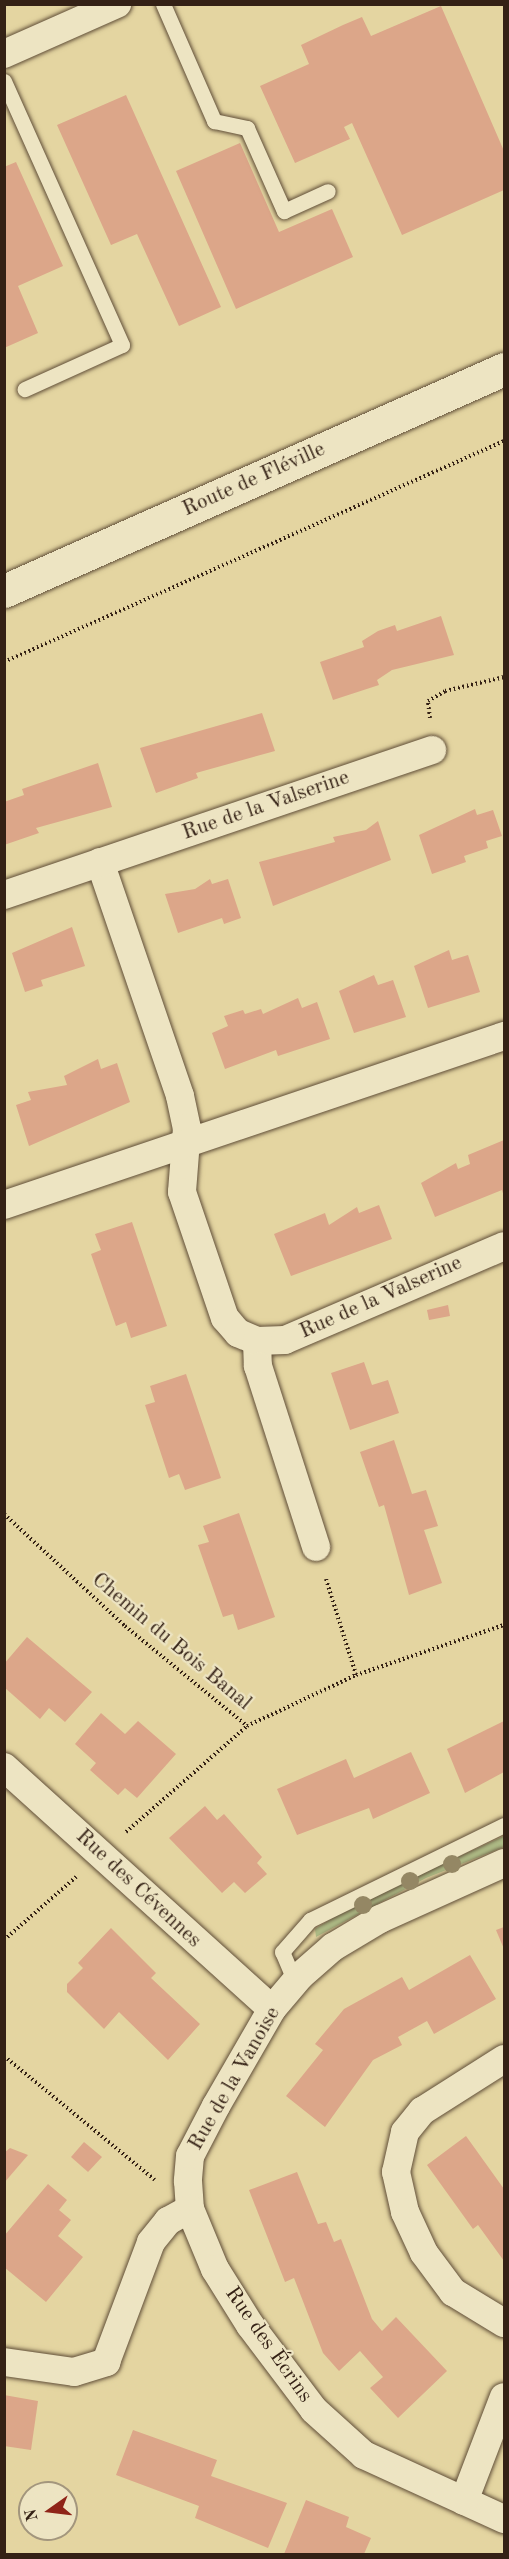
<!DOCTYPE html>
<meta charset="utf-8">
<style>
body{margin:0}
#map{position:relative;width:509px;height:2559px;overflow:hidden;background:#e4d5a1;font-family:"Old Standard TT",serif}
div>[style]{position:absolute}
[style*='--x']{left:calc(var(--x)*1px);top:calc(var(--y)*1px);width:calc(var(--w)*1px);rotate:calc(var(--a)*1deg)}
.green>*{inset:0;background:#b0be88}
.building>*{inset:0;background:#dca689}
.path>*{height:4px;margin-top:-2px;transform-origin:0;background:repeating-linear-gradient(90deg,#342115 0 1.5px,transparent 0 4.5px)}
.roads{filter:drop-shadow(0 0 2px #604e38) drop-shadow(0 0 2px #604e38)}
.lane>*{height:15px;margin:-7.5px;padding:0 7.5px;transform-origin:7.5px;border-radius:7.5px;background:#ede4c2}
.street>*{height:28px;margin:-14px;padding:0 14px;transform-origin:14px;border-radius:14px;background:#ede4c2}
.secondary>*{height:33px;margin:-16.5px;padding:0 16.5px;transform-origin:16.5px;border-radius:16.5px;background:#ede4c2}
.trees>*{width:18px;height:18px;margin:-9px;border-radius:50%;background:#948764}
span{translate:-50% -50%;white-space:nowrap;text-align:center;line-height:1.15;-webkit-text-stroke:4.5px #ede4c2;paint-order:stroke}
.street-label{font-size:21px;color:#342115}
.frame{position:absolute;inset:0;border:6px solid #342115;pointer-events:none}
.north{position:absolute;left:18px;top:2481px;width:60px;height:60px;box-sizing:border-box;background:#ede4c2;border:2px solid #a3967d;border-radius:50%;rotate:256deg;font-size:16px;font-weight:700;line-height:24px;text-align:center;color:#342115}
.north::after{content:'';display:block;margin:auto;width:21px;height:27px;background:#8f2418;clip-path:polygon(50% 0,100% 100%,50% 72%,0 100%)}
</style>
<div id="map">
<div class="green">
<div style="clip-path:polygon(504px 1836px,504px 1847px,426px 1878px,316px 1937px,315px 1929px,353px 1905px)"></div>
</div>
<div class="building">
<div style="clip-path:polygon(441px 6px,504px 151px,504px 190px,402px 235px,352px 123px,344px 127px,350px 139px,295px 163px,260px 86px,309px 64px,301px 45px,343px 25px,362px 17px,371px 36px)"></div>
<div style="clip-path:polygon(126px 95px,221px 307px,179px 326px,137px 234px,111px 245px,57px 125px)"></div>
<div style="clip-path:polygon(240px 143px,279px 232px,332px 209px,353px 257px,236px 309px,176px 171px)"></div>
<div style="clip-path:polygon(16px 162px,63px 266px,18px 286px,38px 333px,4px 348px,4px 167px)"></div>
<div style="clip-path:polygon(441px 616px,454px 655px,392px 670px,377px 680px,379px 685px,333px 700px,320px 662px,364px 647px,362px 641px,378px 631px,395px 625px,397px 631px)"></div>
<div style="clip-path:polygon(262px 713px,275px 751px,196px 773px,198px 778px,156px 793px,140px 748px)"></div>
<div style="clip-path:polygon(98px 763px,112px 807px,36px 828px,39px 833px,4px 845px,4px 802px,24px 795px,22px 789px)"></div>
<div style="clip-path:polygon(475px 809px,477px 815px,493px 810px,502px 836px,486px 841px,488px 848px,464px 856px,466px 862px,432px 874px,419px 835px)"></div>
<div style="clip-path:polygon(378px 821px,391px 860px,273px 906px,259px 862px,335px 842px,333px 837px,366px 830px)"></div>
<div style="clip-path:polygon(210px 879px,212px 884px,228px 879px,241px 918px,224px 924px,222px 918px,178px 933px,165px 894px,195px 889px)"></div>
<div style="clip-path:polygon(72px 927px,85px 966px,41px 980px,43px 986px,25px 992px,12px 953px)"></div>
<div style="clip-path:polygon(449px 950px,452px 960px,468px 955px,480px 992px,428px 1008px,414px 966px)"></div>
<div style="clip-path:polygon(374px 975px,378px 985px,393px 980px,406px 1017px,354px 1033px,339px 991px)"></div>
<div style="clip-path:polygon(298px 998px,302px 1008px,317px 1002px,330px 1039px,278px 1056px,276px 1050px,225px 1069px,212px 1033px,228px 1026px,224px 1016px,243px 1010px,245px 1014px,261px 1009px,263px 1014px)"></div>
<div style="clip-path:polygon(98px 1059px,101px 1069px,117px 1063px,130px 1102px,29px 1146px,16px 1105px,31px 1100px,28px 1092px,67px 1085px,64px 1076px)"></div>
<div style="clip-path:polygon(504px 1140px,504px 1197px,502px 1190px,435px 1217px,421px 1183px,456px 1163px,458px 1169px,470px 1164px,468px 1155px)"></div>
<div style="clip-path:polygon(379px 1205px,392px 1239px,291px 1276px,274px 1234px,325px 1213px,329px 1225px,357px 1207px,359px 1213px)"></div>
<div style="clip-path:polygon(132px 1222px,167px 1326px,131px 1338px,126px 1322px,116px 1326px,91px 1254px,101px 1250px,95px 1234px)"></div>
<div style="clip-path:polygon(448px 1305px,450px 1316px,429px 1320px,427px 1310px)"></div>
<div style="clip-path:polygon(364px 1362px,372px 1385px,388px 1380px,399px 1413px,350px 1430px,331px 1373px)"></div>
<div style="clip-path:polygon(186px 1374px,221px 1478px,185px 1490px,179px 1474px,169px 1478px,145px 1405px,155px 1402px,150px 1386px)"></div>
<div style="clip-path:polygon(394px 1440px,412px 1494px,426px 1490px,438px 1526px,424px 1530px,442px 1583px,409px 1595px,384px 1505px,379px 1507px,360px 1452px)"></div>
<div style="clip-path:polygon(239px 1513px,275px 1617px,238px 1630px,233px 1614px,223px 1617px,198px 1545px,209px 1542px,203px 1526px)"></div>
<div style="clip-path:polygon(27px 1637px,92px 1692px,65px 1722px,49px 1708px,40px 1719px,4px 1687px,4px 1664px)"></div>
<div style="clip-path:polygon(101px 1713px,125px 1734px,138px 1721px,176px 1754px,137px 1798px,125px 1788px,118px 1795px,90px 1770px,96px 1763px,75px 1744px)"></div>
<div style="clip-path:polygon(504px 1721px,504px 1772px,465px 1793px,447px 1749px)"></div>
<div style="clip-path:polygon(411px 1752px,430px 1793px,373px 1819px,369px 1808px,297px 1835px,277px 1789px,346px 1759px,354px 1778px)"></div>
<div style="clip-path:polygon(205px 1806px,217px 1820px,224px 1814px,262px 1857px,257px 1863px,267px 1874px,245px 1893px,234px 1882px,222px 1893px,169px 1838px)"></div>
<div style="clip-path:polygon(504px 1927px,504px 1949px,496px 1930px)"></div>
<div style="clip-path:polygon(111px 1928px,156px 1973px,151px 1978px,200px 2024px,168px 2060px,119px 2012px,104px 2029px,67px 1992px,67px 1984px,83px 1968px,78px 1963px)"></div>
<div style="clip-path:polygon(470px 1955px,496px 1999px,434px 2034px,427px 2021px,398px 2037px,402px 2045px,373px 2060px,325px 2127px,286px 2096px,323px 2050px,315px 2044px,344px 2009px,402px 1977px,409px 1990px)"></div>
<div style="clip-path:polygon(466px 2136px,504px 2189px,504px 2261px,478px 2225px,473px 2229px,427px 2165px)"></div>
<div style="clip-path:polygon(84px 2142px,102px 2157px,88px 2172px,71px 2157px)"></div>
<div style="clip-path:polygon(10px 2148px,28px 2155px,4px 2183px,4px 2153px)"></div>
<div style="clip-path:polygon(297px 2172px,318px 2224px,326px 2222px,334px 2242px,341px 2239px,372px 2319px,382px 2331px,396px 2317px,447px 2371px,398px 2418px,370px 2388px,383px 2377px,360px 2351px,339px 2371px,323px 2353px,294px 2278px,285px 2282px,249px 2190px)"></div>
<div style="clip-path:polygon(48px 2184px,67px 2200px,59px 2210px,71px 2220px,58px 2236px,83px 2257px,46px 2302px,4px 2267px,4px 2236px)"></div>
<div style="clip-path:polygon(4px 2395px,38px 2401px,31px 2450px,4px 2446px)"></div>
<div style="clip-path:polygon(133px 2430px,217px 2460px,211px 2476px,287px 2503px,268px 2548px,195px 2518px,199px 2506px,116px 2475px)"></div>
<div style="clip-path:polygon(306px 2500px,349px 2517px,346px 2527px,371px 2538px,364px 2554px,284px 2554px)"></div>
</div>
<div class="path">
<div style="--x:4;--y:662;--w:547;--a:-23.85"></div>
<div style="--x:430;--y:718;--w:17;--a:-97"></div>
<div style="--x:428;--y:701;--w:20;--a:-30"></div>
<div style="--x:445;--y:691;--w:61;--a:-13.3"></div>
<div style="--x:4;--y:1514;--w:165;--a:42.8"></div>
<div style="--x:125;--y:1626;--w:158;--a:39.3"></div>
<div style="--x:247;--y:1726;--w:120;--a:-25.1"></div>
<div style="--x:356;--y:1675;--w:156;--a:-18.7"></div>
<div style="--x:326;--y:1579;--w:101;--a:72.6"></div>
<div style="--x:126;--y:1832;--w:161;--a:-41.2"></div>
<div style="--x:4;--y:1940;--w:96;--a:-41.2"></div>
<div style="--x:4;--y:2056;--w:195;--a:39.4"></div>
</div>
<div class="roads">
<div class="lane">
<div style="--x:163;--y:4;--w:128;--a:66.4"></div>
<div style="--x:214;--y:121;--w:34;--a:12"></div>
<div style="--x:247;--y:128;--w:91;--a:66"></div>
<div style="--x:284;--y:211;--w:48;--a:-24.4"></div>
<div style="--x:4;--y:81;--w:289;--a:65.9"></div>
<div style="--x:122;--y:345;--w:107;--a:155.6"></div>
<div style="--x:295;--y:1982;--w:33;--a:-113"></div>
<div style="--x:282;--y:1952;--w:43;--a:-48.8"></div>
<div style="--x:310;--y:1920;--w:216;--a:-26.1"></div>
</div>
<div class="street">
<div style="--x:4;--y:54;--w:124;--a:-23.9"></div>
<div style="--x:100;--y:862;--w:247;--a:71.1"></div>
<div style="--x:180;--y:1096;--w:33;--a:78"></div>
<div style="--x:187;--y:1128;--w:64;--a:94.5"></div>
<div style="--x:182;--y:1192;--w:133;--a:71.2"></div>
<div style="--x:225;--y:1318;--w:20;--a:49"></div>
<div style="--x:238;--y:1333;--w:21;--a:23"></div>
<div style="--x:257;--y:1341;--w:28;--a:-2"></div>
<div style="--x:285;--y:1340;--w:238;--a:-23.2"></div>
<div style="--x:4;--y:895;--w:452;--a:-18.7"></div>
<div style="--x:4;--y:1205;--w:528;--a:-18.68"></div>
<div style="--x:257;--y:1341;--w:25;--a:88"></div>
<div style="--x:258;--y:1366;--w:190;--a:72.2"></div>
<div style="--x:4;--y:1767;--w:361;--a:42.1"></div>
<div style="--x:504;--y:1863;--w:136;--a:155.7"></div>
<div style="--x:380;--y:1919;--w:55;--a:149.2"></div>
<div style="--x:333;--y:1947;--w:44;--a:138.7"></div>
<div style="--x:300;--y:1976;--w:43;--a:130.3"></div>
<div style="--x:272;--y:2009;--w:112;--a:120"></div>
<div style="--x:216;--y:2106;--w:56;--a:117.5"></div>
<div style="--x:190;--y:2156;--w:25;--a:95"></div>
<div style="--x:188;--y:2181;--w:28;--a:86"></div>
<div style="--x:190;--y:2209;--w:65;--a:67.4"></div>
<div style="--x:215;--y:2269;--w:66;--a:58"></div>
<div style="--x:250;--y:2325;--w:106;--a:53"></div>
<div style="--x:314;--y:2410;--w:67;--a:42"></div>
<div style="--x:364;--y:2455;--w:154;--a:24.6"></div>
<div style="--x:504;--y:2059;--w:97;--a:147.6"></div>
<div style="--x:422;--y:2111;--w:27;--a:129"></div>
<div style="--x:405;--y:2132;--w:41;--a:102.7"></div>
<div style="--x:396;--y:2172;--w:41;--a:77.3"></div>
<div style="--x:405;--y:2212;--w:45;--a:65.1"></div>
<div style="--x:424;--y:2253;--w:49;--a:53.4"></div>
<div style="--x:453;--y:2292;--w:60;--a:31.3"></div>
<div style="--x:4;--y:2362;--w:71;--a:8.1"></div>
<div style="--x:74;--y:2372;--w:34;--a:-17"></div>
<div style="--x:106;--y:2362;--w:128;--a:-69.4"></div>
<div style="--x:151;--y:2242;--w:27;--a:-51"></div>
<div style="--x:168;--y:2221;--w:25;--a:-29"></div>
<div style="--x:464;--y:2501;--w:111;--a:-69"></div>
</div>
<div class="secondary">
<div style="--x:4;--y:591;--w:547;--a:-23.94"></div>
</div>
</div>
<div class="trees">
<div style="left:452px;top:1864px"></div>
<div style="left:410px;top:1881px"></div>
<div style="left:363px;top:1905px"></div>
</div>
<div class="street-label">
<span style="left:254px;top:480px;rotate:-24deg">Route de Fléville</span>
<span style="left:266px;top:806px;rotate:-19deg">Rue de la Valserine</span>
<span style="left:381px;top:1298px;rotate:-24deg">Rue de la Valserine</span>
<span style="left:171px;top:1642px;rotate:40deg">Chemin du Bois Banal</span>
<span style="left:138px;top:1889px;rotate:43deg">Rue des Cévennes</span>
<span style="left:235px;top:2079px;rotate:-60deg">Rue de la Vanoise</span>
<span style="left:268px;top:2345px;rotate:55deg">Rue des Écrins</span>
</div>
<div class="frame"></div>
<div class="north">N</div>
</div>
